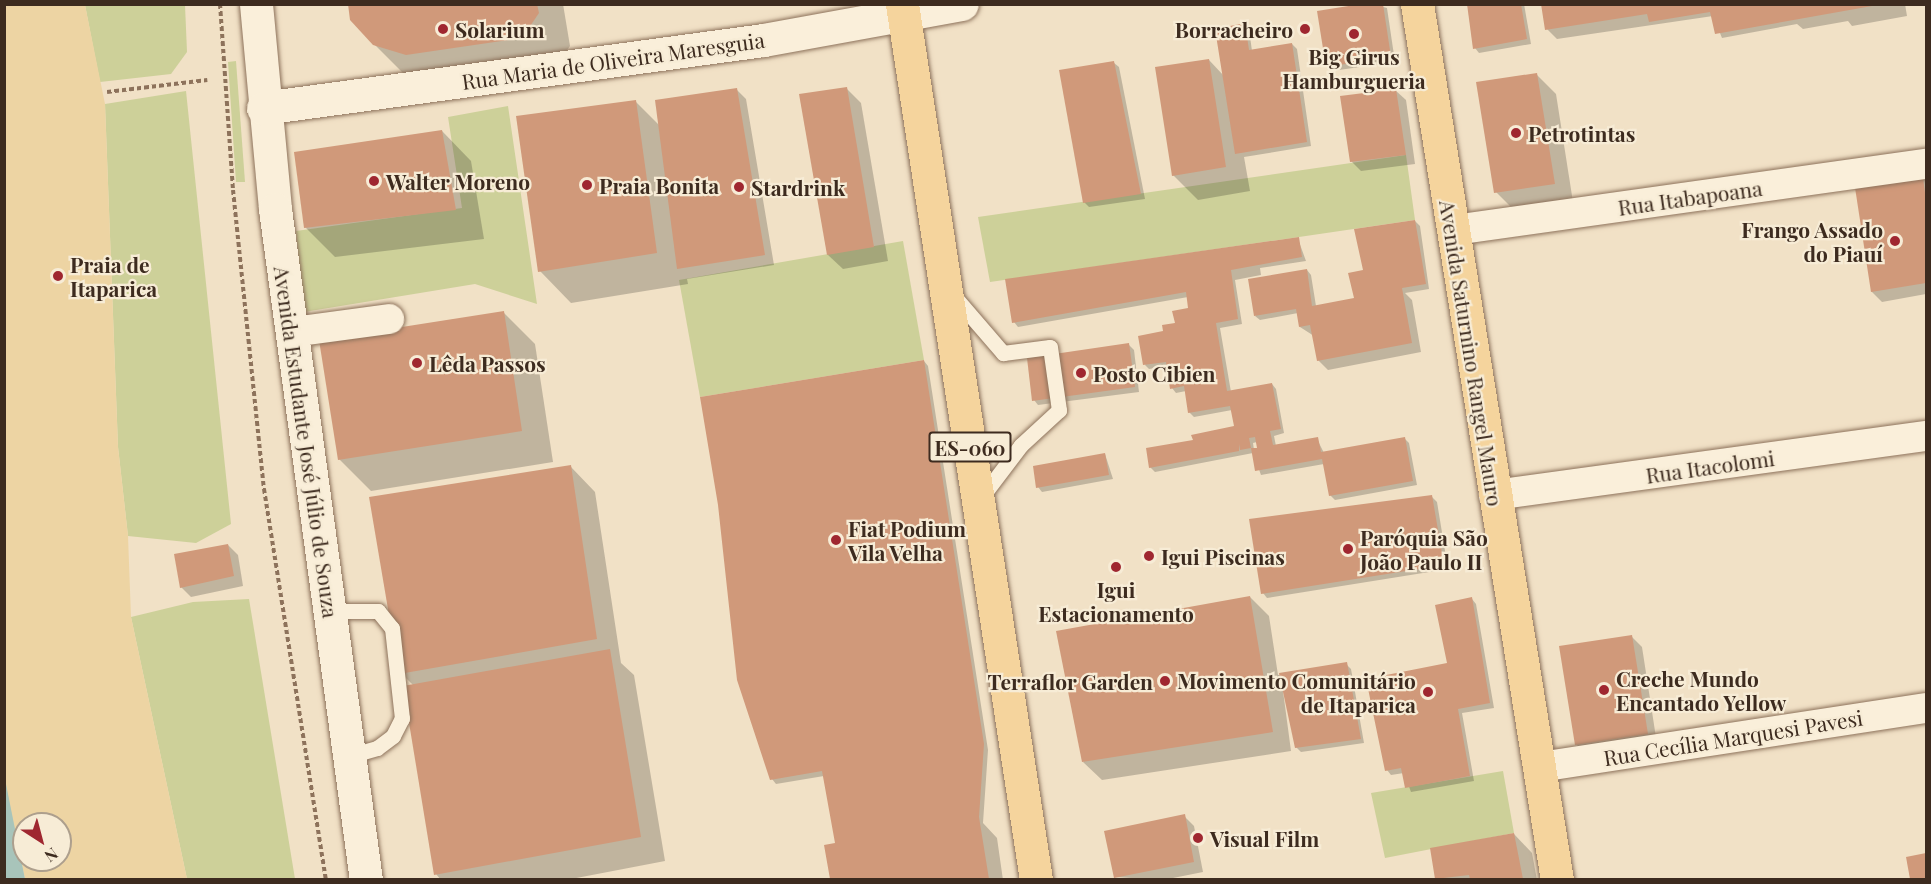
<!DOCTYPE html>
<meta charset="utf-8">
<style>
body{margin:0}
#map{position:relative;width:1931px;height:884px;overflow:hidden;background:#f1e1c6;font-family:"Playfair Display",serif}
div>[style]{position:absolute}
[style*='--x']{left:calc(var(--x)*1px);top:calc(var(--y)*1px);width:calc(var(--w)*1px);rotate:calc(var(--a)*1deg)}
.green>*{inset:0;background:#cdd099}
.sand>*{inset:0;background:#edd4a3}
.water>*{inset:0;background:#a8c4ba}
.shadow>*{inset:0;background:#0003}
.building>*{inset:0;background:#d0997a}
.path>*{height:4px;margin-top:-2px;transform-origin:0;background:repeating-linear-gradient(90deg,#8d725b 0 4.5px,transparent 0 7.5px)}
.roads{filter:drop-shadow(0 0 2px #8d725b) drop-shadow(0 0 2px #8d725b)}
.lane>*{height:15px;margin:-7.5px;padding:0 7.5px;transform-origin:7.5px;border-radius:7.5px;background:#faefda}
.street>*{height:30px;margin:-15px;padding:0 15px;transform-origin:15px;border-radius:15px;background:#faefda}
.secondary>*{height:33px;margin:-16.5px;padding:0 16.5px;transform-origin:16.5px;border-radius:16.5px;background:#faefda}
.primary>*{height:33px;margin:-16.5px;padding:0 16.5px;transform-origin:16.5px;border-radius:16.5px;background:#f5d49d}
.dots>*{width:16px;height:16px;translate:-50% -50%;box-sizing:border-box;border:3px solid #f7ecd6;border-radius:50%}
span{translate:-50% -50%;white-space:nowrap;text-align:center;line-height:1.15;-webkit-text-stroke:4.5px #f7ecd6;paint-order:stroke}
.shield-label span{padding:2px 4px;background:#f7ecd6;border:2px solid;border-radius:4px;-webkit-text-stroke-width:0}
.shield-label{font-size:20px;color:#3d2b1f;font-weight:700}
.poi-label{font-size:21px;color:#3d2b1f;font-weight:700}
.left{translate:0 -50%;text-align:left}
.right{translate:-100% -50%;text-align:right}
.street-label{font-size:21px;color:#3d2b1f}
.frame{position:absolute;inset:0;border:6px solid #3d2b1f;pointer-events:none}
.north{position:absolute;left:12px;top:812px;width:60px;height:60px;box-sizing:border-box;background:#f7ecd6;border:2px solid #ad9f8d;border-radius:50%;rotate:144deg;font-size:16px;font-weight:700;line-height:24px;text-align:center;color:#3d2b1f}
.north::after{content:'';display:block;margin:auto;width:21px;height:27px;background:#9f2730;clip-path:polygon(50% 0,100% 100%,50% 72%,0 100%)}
</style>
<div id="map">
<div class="green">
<div style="clip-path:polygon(85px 5px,185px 5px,187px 52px,171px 74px,100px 82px)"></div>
<div style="clip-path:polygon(236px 61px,245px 182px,236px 182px,228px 62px)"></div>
<div style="clip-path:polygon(186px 91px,231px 524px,196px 543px,128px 536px,118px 447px,105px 104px)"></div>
<div style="clip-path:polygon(508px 106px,537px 304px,475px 284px,304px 312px,296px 231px,462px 208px,448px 117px)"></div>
<div style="clip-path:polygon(1406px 155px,1415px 220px,990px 282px,978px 217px)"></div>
<div style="clip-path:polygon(903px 241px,924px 360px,700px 397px,679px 280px)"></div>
<div style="clip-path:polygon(249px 599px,295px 879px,187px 879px,131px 617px,193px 602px)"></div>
<div style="clip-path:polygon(1503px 771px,1514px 833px,1385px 858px,1371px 793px)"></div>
</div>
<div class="sand">
<div style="clip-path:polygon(evenodd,4px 5px,85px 5px,105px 104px,118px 447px,128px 536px,131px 617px,187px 879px,25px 879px,4px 779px,4px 5px,24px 824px,60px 824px,60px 860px,24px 860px,24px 824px)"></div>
</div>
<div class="water">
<div style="clip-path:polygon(5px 779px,25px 879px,5px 879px)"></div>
</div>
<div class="shadow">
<div style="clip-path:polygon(349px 4px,563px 4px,570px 46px,554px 69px,407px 77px,374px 44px)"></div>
<div style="clip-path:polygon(1372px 4px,1387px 8px,1395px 62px,1332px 71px,1327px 66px)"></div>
<div style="clip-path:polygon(1469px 4px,1524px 4px,1531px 44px,1479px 53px,1475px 48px)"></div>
<div style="clip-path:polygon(1543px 4px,1905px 4px,1907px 16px,1852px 26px,1848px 21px,1803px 29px,1797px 24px,1722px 38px,1713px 16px,1557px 39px,1547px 29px)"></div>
<div style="clip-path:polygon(1244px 25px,1249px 29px,1252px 51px,1292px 44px,1297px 49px,1311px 146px,1244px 157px,1250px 191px,1198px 200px,1173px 175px,1209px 60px,1224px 76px)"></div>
<div style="clip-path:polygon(1114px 63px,1119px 67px,1145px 199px,1089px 207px,1084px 202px)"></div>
<div style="clip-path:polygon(1537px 75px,1556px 94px,1573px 202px,1515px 211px,1496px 192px)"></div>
<div style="clip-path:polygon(736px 89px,746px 99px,774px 265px,687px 279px,688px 284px,571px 303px,540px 271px,635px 101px,660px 126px)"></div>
<div style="clip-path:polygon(847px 89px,861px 103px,888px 261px,843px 269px,828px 255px)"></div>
<div style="clip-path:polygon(1395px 90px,1406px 100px,1415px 164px,1361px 171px,1351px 161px)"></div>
<div style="clip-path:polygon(442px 131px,471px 161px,484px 239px,335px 257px,305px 227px)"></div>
<div style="clip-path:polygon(1926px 178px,1926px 294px,1882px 302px,1872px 292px,1856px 182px)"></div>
<div style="clip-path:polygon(1415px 221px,1420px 226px,1429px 289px,1405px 293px,1412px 300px,1421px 352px,1328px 370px,1318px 360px,1314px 336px,1300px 327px,1298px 313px,1260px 320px,1255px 316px,1307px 270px,1311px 275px,1316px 306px,1355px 299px,1364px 271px)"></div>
<div style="clip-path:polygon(evenodd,1298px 239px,1306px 261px,1260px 268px,1261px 275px,1235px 280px,1242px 324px,1220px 328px,1231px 392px,1272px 384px,1276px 389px,1284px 433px,1274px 436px,1276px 446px,1317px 439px,1324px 453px,1405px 439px,1409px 443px,1417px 485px,1335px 500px,1330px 495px,1324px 464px,1261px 475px,1253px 453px,1155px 472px,1150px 467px,1194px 441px,1236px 428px,1232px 410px,1194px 417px,1189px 412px,1186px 391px,1176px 393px,1172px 388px,1168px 366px,1149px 369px,1145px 365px,1165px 332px,1190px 310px,1188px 297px,1018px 327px,1014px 322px,1298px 239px,1257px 442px,1259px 450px,1254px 450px,1253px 443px,1257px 442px)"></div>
<div style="clip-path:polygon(503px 312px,535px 344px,553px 462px,371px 491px,339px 459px)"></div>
<div style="clip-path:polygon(1129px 345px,1134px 350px,1139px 392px,1038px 405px,1034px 400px)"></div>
<div style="clip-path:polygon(924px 361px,928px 366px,988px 750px,983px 823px,997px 838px,1003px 880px,832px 880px,826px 846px,837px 844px,824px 776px,776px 784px,772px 779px)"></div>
<div style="clip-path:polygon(1105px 454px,1113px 479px,1042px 492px,1038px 487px)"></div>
<div style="clip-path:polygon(571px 467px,595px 492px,621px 663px,634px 675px,665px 861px,566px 880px,441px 880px,436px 874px,413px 685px,401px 673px)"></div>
<div style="clip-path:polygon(1432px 497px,1437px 502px,1448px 569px,1267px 598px,1263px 593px)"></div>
<div style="clip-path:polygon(228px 545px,238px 555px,243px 586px,191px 597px,181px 587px)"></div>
<div style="clip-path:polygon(1250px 597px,1269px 616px,1278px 675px,1346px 664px,1351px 669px,1364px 743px,1301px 752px,1296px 747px,1281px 676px,1291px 751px,1102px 780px,1083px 762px)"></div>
<div style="clip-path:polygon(1472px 599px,1476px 604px,1494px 708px,1462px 713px,1474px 781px,1411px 792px,1404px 773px,1391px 775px,1387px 770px,1449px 665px)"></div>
<div style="clip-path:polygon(1632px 637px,1642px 647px,1657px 744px,1586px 754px,1576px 744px)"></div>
<div style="clip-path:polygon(1184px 816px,1194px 826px,1203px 872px,1163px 880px,1115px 877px)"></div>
<div style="clip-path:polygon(1514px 834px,1532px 853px,1537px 880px,1437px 880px,1432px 850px)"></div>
<div style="clip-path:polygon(1926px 855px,1926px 880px,1911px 880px,1908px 858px)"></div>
</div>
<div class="building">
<div style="clip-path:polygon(348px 4px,537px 4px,539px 13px,522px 38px,406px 55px,373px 45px,350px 20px)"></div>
<div style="clip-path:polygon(1361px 4px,1383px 4px,1391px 57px,1326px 67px,1317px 11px)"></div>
<div style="clip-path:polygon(1467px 4px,1521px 4px,1527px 39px,1473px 49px)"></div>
<div style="clip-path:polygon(1541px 4px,1871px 4px,1872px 6px,1715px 34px,1710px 12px,1649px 22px,1647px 14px,1545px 30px)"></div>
<div style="clip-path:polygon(1245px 23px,1249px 50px,1292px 43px,1307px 142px,1235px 154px,1215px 29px)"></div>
<div style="clip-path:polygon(1209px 59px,1226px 167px,1172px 176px,1155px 67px)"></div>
<div style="clip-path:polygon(1114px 61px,1141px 194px,1083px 203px,1059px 70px)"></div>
<div style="clip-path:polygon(1537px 73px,1555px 184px,1494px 193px,1476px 82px)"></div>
<div style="clip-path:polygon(847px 87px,874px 247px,827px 255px,799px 94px)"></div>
<div style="clip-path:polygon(737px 88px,765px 255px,677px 269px,655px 100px)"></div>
<div style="clip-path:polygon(1396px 89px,1406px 155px,1350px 162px,1340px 96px)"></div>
<div style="clip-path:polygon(636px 100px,657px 253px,538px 272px,516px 116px)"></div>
<div style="clip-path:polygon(442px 130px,456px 210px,304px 228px,294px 152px)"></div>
<div style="clip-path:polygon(1922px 171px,1926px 200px,1926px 283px,1871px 292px,1854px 181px)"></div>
<div style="clip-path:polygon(1415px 220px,1426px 284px,1402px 288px,1412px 343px,1317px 361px,1310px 325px,1299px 327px,1296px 309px,1254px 316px,1248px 279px,1307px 269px,1312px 306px,1354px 298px,1348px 273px,1363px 270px,1354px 229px)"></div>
<div style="clip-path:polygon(1299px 237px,1302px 257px,1231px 270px,1238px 319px,1216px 323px,1227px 391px,1272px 383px,1281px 429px,1270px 431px,1273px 445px,1318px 437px,1321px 452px,1405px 437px,1413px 481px,1329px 496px,1322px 459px,1255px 471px,1251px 448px,1257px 448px,1255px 437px,1249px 438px,1251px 448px,1240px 450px,1239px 444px,1239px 451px,1149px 468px,1146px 448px,1193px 440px,1191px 435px,1234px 426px,1230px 406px,1188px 413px,1184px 386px,1170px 389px,1166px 362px,1143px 365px,1138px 336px,1163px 331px,1162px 325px,1175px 323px,1172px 311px,1188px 308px,1186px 292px,1012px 323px,1005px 279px)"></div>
<div style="clip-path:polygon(504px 311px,522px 431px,338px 460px,319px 340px)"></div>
<div style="clip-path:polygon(1129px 343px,1135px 387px,1032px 401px,1027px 358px)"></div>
<div style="clip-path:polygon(924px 360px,984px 744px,979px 817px,989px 879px,830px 879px,824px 845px,835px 843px,822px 771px,770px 780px,737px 680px,718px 505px,700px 397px)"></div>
<div style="clip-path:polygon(1105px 453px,1109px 475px,1036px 488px,1033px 466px)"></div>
<div style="clip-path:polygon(571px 465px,597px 639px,399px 674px,369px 497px)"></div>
<div style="clip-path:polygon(1432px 495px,1444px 565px,1261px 594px,1249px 519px)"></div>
<div style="clip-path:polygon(228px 544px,234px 576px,180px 588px,174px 554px)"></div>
<div style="clip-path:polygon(1250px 596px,1273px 732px,1082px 762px,1056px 631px)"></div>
<div style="clip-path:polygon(1472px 597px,1490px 703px,1458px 709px,1470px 776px,1405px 788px,1401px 768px,1385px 771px,1366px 679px,1447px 663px,1435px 605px)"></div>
<div style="clip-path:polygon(1632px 635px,1648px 734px,1575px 745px,1559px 646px)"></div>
<div style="clip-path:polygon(610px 649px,641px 837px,434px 875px,403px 686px)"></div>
<div style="clip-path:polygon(1347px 662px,1361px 739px,1295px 748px,1279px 673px)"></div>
<div style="clip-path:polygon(1185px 814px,1194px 862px,1114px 878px,1104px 831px)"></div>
<div style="clip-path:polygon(1514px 833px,1523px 879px,1470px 879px,1469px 875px,1435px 879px,1430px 848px)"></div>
<div style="clip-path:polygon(1926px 853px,1926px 879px,1910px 879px,1906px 857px)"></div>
</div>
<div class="path">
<div style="--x:220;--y:4;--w:186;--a:86"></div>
<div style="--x:233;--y:190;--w:301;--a:84.1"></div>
<div style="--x:264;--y:489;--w:396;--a:81"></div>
<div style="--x:107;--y:92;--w:101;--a:-6.8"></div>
</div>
<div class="roads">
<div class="lane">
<div style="--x:953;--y:295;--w:77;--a:49.2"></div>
<div style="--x:1003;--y:353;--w:47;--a:-7.3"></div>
<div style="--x:1050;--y:347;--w:64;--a:81.9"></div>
<div style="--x:1059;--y:410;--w:52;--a:137.4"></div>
<div style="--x:1021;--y:445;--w:68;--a:127.2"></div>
<div style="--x:330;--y:611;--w:48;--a:0"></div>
<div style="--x:378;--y:611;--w:22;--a:51"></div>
<div style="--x:392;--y:628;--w:91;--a:83.7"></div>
<div style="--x:402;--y:718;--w:20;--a:117"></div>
<div style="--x:393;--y:736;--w:20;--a:143"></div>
<div style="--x:377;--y:748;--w:29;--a:164"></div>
</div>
<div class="street">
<div style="--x:1454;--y:230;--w:477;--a:-8"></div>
<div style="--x:293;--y:332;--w:97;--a:-7.7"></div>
<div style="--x:1494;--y:495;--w:436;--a:-7.8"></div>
<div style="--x:1540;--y:767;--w:390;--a:-8.7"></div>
</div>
<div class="secondary">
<div style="--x:256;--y:4;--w:206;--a:84.7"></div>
<div style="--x:275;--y:209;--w:677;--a:82.28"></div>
<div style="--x:263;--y:108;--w:505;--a:-7.74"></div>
<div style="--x:763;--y:40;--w:202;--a:-10.3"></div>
</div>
<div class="primary">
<div style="--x:902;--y:4;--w:886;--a:81.3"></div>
<div style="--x:1417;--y:4;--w:887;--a:80.92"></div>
</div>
</div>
<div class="dots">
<div style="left:443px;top:29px;background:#9f2730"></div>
<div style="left:1305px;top:29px;background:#9f2730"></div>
<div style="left:1354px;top:34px;background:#9f2730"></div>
<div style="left:1516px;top:133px;background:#9f2730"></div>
<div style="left:374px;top:181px;background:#9f2730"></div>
<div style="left:587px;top:185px;background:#9f2730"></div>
<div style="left:739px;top:187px;background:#9f2730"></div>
<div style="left:1895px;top:241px;background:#9f2730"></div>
<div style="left:58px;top:276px;background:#9f2730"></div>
<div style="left:417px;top:363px;background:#9f2730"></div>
<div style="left:1081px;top:373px;background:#9f2730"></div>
<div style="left:836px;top:540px;background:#9f2730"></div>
<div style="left:1348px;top:549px;background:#9f2730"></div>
<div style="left:1149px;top:556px;background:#9f2730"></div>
<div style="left:1116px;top:567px;background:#9f2730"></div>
<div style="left:1165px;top:681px;background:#9f2730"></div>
<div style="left:1604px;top:690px;background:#9f2730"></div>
<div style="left:1428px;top:692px;background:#9f2730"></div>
<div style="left:1198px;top:838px;background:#9f2730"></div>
</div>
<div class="shield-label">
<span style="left:970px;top:447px">ES-060</span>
</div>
<div class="poi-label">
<span class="left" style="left:455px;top:29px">Solarium</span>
<span class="right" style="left:1293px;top:29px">Borracheiro</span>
<span style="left:1354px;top:68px">Big Girus<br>Hamburgueria</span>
<span class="left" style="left:1528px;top:133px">Petrotintas</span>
<span class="left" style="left:386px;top:181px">Walter Moreno</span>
<span class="left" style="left:599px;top:185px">Praia Bonita</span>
<span class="left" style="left:751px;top:187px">Stardrink</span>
<span class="right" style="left:1883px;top:241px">Frango Assado<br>do Piauí</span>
<span class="left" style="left:70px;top:276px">Praia de<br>Itaparica</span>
<span class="left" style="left:429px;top:363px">Lêda Passos</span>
<span class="left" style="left:1093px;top:373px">Posto Cibien</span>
<span class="left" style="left:848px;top:540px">Fiat Podium<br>Vila Velha</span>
<span class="left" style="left:1360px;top:549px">Paróquia São<br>João Paulo II</span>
<span class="left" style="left:1161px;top:556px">Igui Piscinas</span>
<span style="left:1116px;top:601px">Igui<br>Estacionamento</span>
<span class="left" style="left:1616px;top:690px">Creche Mundo<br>Encantado Yellow</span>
<span class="right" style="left:1416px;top:692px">Movimento Comunitário<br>de Itaparica</span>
<span class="right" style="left:1153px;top:681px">Terraflor Garden</span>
<span class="left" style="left:1210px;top:838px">Visual Film</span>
</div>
<div class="street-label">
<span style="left:613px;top:60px;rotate:-8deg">Rua Maria de Oliveira Maresguia</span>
<span style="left:1690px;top:197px;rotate:-8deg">Rua Itabapoana</span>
<span style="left:1472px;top:353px;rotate:81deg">Avenida Saturnino Rangel Mauro</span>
<span style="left:307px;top:442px;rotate:82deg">Avenida Estudante José Júlio de Souza</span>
<span style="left:1710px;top:466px;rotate:-8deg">Rua Itacolomi</span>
<span style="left:1733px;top:737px;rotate:-9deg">Rua Cecília Marquesi Pavesi</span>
</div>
<div class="frame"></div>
<div class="north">N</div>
</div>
